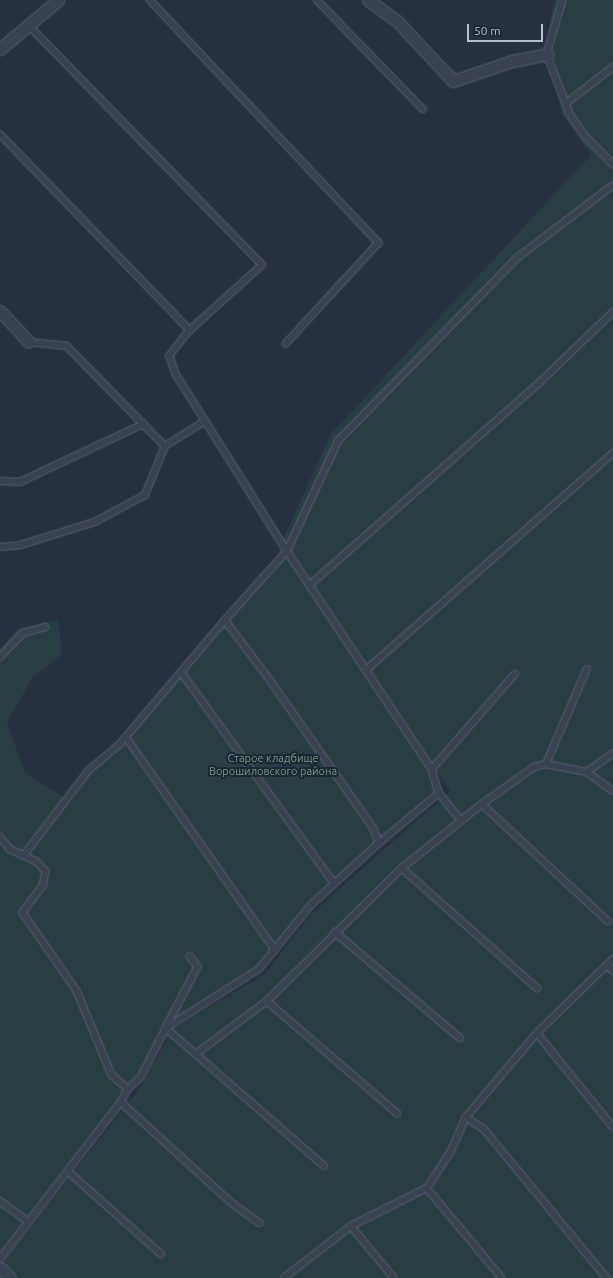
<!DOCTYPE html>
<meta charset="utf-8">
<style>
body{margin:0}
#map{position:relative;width:613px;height:1278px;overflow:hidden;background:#263041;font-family:Ubuntu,sans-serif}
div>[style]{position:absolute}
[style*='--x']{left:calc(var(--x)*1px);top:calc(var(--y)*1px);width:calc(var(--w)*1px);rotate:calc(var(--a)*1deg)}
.green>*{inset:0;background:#283e42}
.roads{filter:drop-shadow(0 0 1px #58606e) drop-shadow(0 0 1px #58606e)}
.service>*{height:5.5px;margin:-2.75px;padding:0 2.75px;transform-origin:2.75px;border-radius:2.75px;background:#3a4251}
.minor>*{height:11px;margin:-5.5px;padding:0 5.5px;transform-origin:5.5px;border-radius:5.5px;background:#3a4251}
span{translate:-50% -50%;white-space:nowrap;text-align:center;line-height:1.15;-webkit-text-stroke:4px #1f2736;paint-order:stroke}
.park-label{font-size:11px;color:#6d9c7b}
.scale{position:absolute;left:467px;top:24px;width:76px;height:18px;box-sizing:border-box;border:2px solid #b7bdcb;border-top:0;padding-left:5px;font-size:12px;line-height:14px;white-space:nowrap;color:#b7bdcb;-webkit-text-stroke:3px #1f2736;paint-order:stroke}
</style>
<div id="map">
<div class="green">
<div style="clip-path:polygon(554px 0,613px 0,613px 1278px,18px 1278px,0 1264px,136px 1093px,174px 1028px,265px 974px,310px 915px,450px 791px,282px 541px,331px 434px,591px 155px,561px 113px,549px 25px)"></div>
<div style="clip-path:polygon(287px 553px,429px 771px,435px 791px,308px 905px,260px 966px,164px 1025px,138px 1077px,0 1256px,0 650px,15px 630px,58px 620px,62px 655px,33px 677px,7px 722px,25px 773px,70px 801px,91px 771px,119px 748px,224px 623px)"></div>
</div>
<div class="roads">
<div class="service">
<div style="--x:150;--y:0;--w:334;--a:46.7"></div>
<div style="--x:379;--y:243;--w:137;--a:132.6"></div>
<div style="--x:317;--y:0;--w:152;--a:45.8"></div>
<div style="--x:563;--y:0;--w:56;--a:106.5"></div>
<div style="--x:547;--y:54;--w:64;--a:69"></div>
<div style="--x:570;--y:114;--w:29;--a:55"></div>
<div style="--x:587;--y:138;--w:37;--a:45"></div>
<div style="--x:568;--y:102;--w:57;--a:-37.9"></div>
<div style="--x:0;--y:134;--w:273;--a:45.9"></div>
<div style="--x:190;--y:330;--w:97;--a:-42.1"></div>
<div style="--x:262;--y:265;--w:335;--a:-134.3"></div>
<div style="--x:190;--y:330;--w:33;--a:128"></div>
<div style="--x:170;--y:356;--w:19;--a:72"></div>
<div style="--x:176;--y:374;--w:209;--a:57.9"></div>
<div style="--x:287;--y:551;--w:262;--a:56.4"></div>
<div style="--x:432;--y:769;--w:25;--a:74"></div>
<div style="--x:439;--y:793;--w:35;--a:51"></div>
<div style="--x:29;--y:342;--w:38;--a:6"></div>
<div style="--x:67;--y:346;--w:140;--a:45.6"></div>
<div style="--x:165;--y:446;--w:47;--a:-32"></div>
<div style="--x:0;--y:481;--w:20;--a:3"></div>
<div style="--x:20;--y:482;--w:136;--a:-25.2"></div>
<div style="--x:0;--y:547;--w:21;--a:-5"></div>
<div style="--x:21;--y:545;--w:77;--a:-17.3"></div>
<div style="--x:95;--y:522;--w:57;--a:-28.4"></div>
<div style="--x:145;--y:495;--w:53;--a:-67.8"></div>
<div style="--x:311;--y:584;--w:303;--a:-41.4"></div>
<div style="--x:538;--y:384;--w:104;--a:-43.8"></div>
<div style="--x:225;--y:620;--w:71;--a:53"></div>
<div style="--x:268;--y:677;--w:185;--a:55.1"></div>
<div style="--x:374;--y:829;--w:15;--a:70"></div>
<div style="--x:0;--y:657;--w:33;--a:-46"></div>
<div style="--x:23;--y:633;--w:23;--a:-15"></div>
<div style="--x:366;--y:670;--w:329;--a:-41.3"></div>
<div style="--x:182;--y:673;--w:259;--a:54.1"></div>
<div style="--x:126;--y:737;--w:260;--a:55"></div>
<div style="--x:546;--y:764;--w:103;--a:-66.7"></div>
<div style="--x:432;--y:769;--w:126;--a:-48.9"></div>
<div style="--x:587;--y:772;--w:32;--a:36"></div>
<div style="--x:482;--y:804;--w:172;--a:42.9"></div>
<div style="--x:0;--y:837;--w:16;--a:50"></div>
<div style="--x:10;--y:849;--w:29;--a:25"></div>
<div style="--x:36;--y:861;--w:14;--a:45"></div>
<div style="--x:46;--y:871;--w:15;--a:101"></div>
<div style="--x:43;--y:886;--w:34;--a:127"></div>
<div style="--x:23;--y:913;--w:95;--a:55.3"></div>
<div style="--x:77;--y:991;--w:91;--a:67.4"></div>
<div style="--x:112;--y:1075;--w:21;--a:41"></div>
<div style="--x:24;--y:855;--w:107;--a:-52.6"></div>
<div style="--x:89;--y:770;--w:39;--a:-40"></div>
<div style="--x:119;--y:745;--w:164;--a:-49.7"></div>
<div style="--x:225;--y:620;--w:93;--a:-48.1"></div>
<div style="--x:287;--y:551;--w:121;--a:-65.1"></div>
<div style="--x:338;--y:441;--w:256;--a:-45.6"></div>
<div style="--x:517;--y:258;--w:121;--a:-37.2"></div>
<div style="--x:402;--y:868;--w:181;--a:41.6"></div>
<div style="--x:335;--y:932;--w:164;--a:40.3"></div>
<div style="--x:190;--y:956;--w:14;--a:54"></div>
<div style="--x:198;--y:967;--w:69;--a:117.7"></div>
<div style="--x:166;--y:1028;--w:110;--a:-32.4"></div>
<div style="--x:259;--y:969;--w:82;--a:-50.9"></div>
<div style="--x:311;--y:905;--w:92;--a:-42.4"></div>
<div style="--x:379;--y:843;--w:78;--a:-39.8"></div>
<div style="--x:608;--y:965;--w:8;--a:50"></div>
<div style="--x:267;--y:1001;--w:172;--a:40.7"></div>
<div style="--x:537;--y:1033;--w:121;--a:51"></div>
<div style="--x:196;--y:1054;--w:89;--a:-36.7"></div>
<div style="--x:267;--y:1001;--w:190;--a:-44.6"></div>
<div style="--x:402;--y:868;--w:102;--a:-38.7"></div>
<div style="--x:482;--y:804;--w:64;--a:-35.4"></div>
<div style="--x:534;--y:767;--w:12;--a:-14"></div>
<div style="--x:546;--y:764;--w:42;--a:11"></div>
<div style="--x:587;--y:772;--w:32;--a:-36"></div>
<div style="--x:121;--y:1102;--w:150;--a:42.3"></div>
<div style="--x:232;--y:1203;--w:34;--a:36"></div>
<div style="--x:466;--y:1117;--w:22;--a:34"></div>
<div style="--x:484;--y:1129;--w:193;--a:50.5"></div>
<div style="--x:68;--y:1171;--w:125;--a:41.7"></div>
<div style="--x:427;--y:1188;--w:117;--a:50.2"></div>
<div style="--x:0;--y:1201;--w:34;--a:36"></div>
<div style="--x:351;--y:1226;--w:67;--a:50.4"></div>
<div style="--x:0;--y:1259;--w:198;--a:-52.4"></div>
<div style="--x:121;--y:1102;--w:15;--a:-62"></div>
<div style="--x:128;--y:1089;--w:16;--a:-43"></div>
<div style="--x:140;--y:1078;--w:56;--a:-62.5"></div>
<div style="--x:166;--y:1028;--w:210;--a:41.1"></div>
<div style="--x:284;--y:1278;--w:85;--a:-37.8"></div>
<div style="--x:351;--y:1226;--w:85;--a:-26.6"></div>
<div style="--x:427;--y:1188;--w:44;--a:-57"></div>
<div style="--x:451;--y:1151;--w:37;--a:-66"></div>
<div style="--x:466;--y:1117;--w:110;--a:-49.8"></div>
<div style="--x:537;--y:1033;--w:106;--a:-44.2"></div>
</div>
<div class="minor">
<div style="--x:368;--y:0;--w:37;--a:36"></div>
<div style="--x:398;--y:22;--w:81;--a:47"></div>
<div style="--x:453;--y:81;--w:62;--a:-18.7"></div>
<div style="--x:512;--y:61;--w:36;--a:-11"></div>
<div style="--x:0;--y:49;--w:76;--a:-40.2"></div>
<div style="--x:0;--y:311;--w:42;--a:46.9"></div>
<div style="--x:0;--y:1268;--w:14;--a:45"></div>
</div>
</div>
<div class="park-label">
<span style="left:273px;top:765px">Старое кладбище<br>Ворошиловского района</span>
</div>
<div class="scale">50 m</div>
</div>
